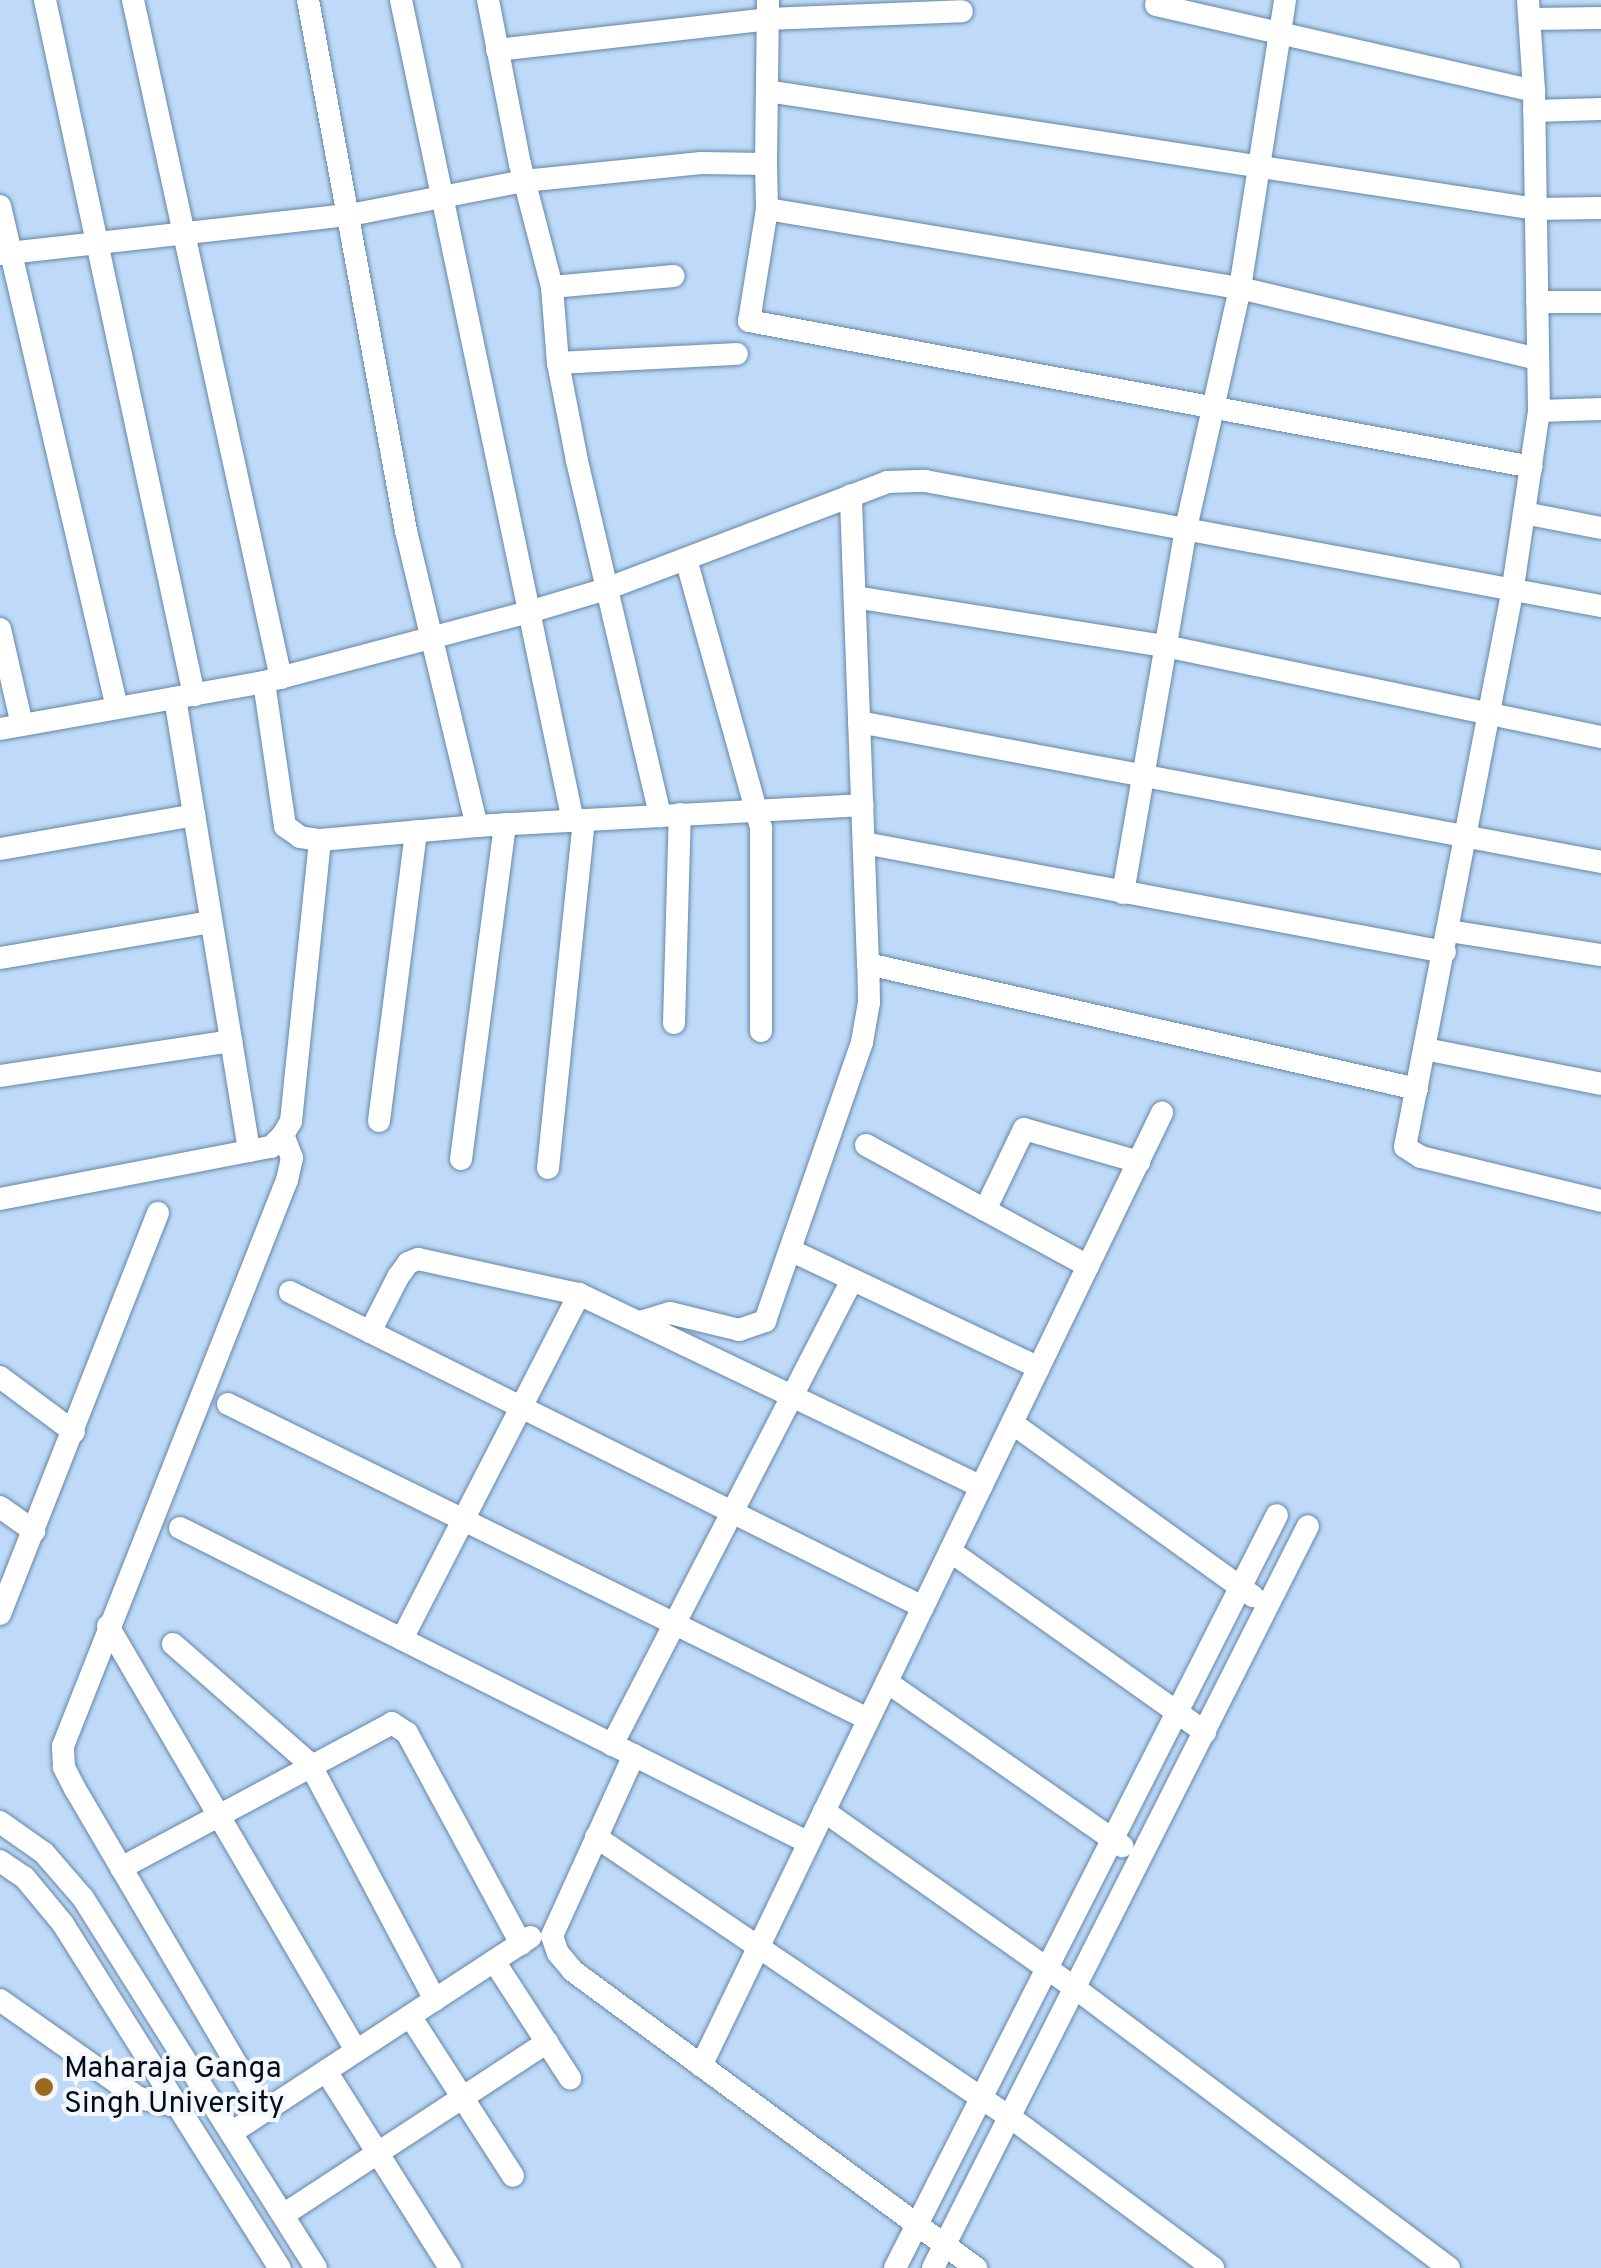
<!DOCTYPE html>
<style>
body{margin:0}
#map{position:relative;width:1601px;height:2268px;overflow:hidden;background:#bedaf8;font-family:Overpass,sans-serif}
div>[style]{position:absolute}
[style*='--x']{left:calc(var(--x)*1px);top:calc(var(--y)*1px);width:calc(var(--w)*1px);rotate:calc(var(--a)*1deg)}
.roads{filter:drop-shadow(0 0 2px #6586a9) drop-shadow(0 0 2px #6586a9)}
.street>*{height:22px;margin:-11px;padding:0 11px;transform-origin:11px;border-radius:11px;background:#fff}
.dots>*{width:28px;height:28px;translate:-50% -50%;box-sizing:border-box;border:5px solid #f4f8fc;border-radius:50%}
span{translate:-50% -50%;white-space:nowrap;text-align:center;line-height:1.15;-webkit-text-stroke:8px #f4f8fc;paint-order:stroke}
.poi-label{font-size:30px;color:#030d19}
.left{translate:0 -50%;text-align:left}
</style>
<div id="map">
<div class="roads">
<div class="street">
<div style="--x:45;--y:0;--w:711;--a:77.9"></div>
<div style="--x:133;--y:0;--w:694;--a:77.69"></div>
<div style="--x:308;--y:0;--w:540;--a:79.54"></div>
<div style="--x:406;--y:531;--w:303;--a:76.5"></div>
<div style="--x:477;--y:826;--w:386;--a:-3.1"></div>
<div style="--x:401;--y:0;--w:839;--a:78.17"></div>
<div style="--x:488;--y:0;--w:167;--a:79"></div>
<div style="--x:520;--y:164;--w:127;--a:75.4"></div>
<div style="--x:552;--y:287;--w:76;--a:85.5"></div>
<div style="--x:558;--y:363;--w:100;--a:79"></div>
<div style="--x:577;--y:461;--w:365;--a:76.8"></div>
<div style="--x:1528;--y:0;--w:91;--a:86.2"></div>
<div style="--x:1534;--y:91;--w:320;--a:89.1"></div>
<div style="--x:1539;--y:411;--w:179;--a:98.4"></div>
<div style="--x:1513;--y:588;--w:569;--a:100.93"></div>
<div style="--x:1405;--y:1147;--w:19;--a:32"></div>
<div style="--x:1421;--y:1157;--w:185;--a:13.7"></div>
<div style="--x:1156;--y:5;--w:388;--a:12.8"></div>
<div style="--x:1531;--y:19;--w:70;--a:-0.8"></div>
<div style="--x:497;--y:50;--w:272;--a:-6.5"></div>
<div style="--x:767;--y:19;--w:195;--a:-2.3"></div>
<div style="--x:767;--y:91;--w:777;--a:8.73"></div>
<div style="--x:1535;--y:209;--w:66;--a:-0.9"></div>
<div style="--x:1534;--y:111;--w:67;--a:-1.7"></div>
<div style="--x:766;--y:164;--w:45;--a:88.7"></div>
<div style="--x:767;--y:209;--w:480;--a:9.5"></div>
<div style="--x:1240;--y:288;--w:306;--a:13.4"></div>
<div style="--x:0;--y:206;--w:515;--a:76.88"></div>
<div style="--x:767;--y:209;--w:113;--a:99.1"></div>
<div style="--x:749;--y:321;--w:796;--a:10.56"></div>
<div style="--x:0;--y:254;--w:352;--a:-6.4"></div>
<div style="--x:350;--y:215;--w:177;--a:-11.1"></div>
<div style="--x:524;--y:181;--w:178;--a:-5.8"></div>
<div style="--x:701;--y:163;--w:65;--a:0.9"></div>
<div style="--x:766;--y:164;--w:164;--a:-89.3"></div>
<div style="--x:552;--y:287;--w:122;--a:-5.2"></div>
<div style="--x:1537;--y:302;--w:64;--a:0"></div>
<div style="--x:558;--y:363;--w:179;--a:-2.9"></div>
<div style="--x:1539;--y:411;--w:62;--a:-1.8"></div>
<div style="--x:1524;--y:513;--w:78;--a:11"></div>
<div style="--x:686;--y:559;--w:279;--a:74.4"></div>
<div style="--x:761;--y:828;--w:203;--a:90"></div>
<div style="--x:855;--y:597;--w:314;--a:9"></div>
<div style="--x:1165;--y:646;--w:445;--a:11.8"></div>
<div style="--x:0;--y:629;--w:98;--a:77.1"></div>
<div style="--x:264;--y:682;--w:146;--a:81.7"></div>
<div style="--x:285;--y:826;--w:19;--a:36"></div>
<div style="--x:300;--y:837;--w:20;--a:9"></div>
<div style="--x:320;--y:840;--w:158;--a:-5.1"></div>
<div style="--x:175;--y:698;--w:459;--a:80.7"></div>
<div style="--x:859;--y:722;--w:755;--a:10.68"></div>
<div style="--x:0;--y:729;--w:268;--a:-10.1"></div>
<div style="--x:264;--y:682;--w:274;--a:-14.8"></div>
<div style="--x:529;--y:612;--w:80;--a:-16.6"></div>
<div style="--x:606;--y:589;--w:301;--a:-20.8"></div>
<div style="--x:887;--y:482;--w:38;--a:-2"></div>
<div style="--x:925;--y:481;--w:687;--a:10.48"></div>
<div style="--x:864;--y:843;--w:591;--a:10.63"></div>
<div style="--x:0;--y:849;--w:197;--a:-9.9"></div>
<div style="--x:1123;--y:893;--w:370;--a:-80.2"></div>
<div style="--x:1186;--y:528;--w:246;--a:-77.3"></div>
<div style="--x:1240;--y:288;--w:291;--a:-81.1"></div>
<div style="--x:1449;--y:931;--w:154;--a:9"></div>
<div style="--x:0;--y:958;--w:214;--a:-9.7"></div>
<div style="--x:868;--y:964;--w:563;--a:12.83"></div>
<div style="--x:674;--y:1023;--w:209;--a:-88.4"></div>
<div style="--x:1425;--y:1049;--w:179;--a:11.2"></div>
<div style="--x:0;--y:1076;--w:234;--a:-8.6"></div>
<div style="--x:379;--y:1121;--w:292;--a:-82.7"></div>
<div style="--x:866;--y:1145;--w:253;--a:28.6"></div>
<div style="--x:461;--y:1159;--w:338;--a:-82.5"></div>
<div style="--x:548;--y:1168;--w:350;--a:-84.1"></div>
<div style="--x:0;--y:1199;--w:276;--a:-10.9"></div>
<div style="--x:271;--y:1147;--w:17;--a:-45"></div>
<div style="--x:283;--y:1135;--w:16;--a:-60"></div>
<div style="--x:291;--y:1121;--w:282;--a:-84.1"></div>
<div style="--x:985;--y:1210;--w:90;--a:-64.3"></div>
<div style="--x:1024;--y:1129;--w:120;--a:16"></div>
<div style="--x:792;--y:1251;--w:273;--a:25.3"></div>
<div style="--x:290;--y:1292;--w:707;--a:26.46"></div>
<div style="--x:640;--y:1322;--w:31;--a:-17"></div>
<div style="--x:670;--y:1313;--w:71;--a:13.8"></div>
<div style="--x:739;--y:1330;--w:28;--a:-19"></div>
<div style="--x:765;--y:1321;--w:295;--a:-70.8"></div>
<div style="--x:862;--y:1042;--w:40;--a:-80"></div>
<div style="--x:869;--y:1003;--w:39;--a:-91"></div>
<div style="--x:868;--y:964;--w:469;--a:-92.1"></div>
<div style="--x:370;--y:1332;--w:62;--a:-63"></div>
<div style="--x:398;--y:1277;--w:17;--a:-54"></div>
<div style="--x:408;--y:1263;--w:11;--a:-22"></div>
<div style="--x:418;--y:1259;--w:165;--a:12.3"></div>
<div style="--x:579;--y:1294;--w:446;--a:25.6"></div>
<div style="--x:0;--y:1377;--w:92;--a:36.6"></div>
<div style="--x:228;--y:1404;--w:713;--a:26.21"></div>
<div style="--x:1012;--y:1423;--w:297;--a:35.7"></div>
<div style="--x:0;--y:1507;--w:42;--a:35.2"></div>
<div style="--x:180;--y:1528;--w:703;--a:26.6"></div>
<div style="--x:950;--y:1551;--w:313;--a:35.4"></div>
<div style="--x:0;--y:1614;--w:431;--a:-68.5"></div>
<div style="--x:108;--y:1626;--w:492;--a:59.7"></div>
<div style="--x:402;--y:1639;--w:388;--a:-62.8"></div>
<div style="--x:173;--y:1644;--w:182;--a:41.2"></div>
<div style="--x:310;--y:1764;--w:267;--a:62.1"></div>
<div style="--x:887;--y:1682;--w:287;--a:34.9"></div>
<div style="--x:612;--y:1745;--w:523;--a:-62.7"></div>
<div style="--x:634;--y:1755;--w:199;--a:114.4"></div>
<div style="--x:552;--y:1936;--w:18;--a:71"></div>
<div style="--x:558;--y:1953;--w:23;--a:50"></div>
<div style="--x:573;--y:1971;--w:501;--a:36.39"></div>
<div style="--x:824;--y:1811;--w:307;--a:35.2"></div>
<div style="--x:1075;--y:1988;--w:467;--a:36.8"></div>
<div style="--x:0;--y:1822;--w:54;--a:35.2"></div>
<div style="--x:44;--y:1853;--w:60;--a:49.1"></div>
<div style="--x:83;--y:1898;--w:437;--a:57.8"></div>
<div style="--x:596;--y:1837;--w:500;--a:34.1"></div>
<div style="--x:1010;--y:2117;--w:253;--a:36.6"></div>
<div style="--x:0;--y:1861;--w:30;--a:34"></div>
<div style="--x:25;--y:1878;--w:60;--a:50.4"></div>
<div style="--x:63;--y:1924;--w:407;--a:57.8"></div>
<div style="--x:121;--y:1868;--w:307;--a:-28.1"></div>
<div style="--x:392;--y:1723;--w:18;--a:34"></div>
<div style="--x:407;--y:1733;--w:240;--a:61.6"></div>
<div style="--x:494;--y:1961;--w:140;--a:57"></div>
<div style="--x:0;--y:2000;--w:170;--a:35.2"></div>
<div style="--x:139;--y:2098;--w:39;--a:12"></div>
<div style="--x:410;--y:2016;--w:190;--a:57.2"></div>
<div style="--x:701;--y:2066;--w:1059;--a:-64.19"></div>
<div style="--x:326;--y:2071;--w:233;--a:57.8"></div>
<div style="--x:264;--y:2111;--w:373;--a:-120.4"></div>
<div style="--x:75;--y:1789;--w:25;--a:-117"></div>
<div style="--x:64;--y:1767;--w:21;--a:-93"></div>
<div style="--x:63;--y:1746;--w:609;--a:-68.41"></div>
<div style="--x:287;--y:1180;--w:23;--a:-77"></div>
<div style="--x:292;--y:1158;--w:25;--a:-111"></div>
<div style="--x:231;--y:2133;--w:358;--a:-33.2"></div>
<div style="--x:283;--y:2215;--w:316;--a:-33.2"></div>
<div style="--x:895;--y:2268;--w:844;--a:-63.1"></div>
<div style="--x:933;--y:2268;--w:831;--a:-63.19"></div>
</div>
</div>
<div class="dots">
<div style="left:44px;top:2087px;background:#9d6920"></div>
</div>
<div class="poi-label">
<span class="left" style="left:64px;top:2087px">Maharaja Ganga<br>Singh University</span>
</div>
</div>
